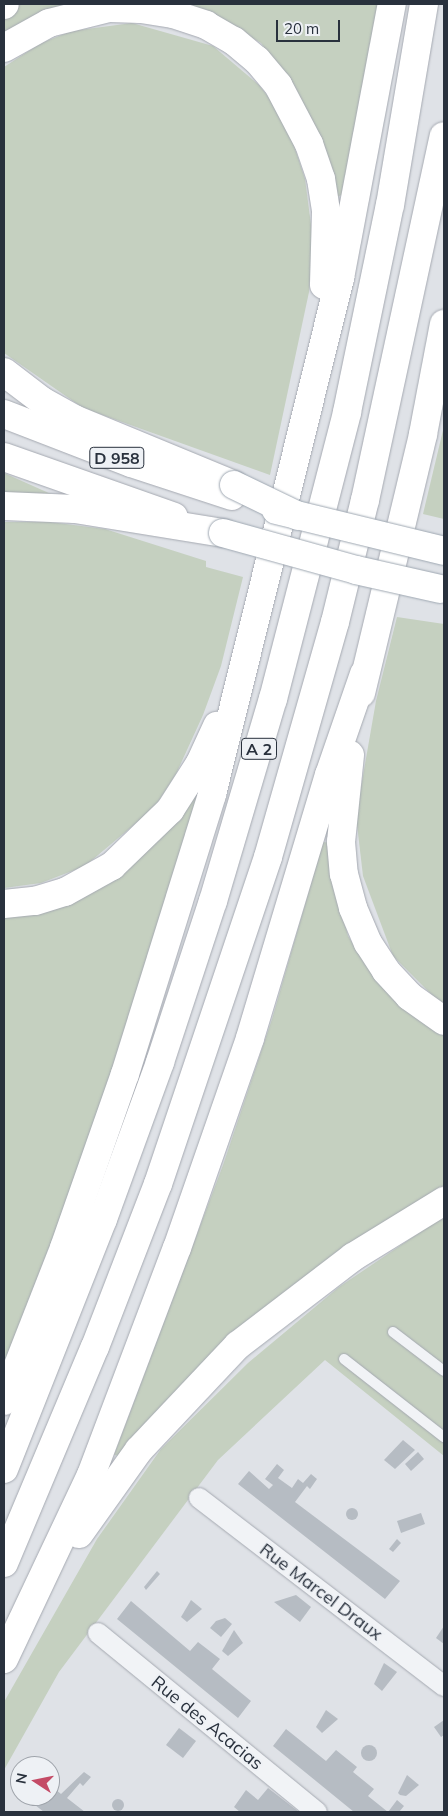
<!DOCTYPE html>
<style>
body{margin:0}
#map{position:relative;width:448px;height:1816px;overflow:hidden;background:#dfe2e7;font-family:Mulish,sans-serif}
div>[style]{position:absolute}
[style*='--x']{left:calc(var(--x)*1px);top:calc(var(--y)*1px);width:calc(var(--w)*1px);rotate:calc(var(--a)*1deg)}
.green>*{inset:0;background:#c5d0c0}
.building>*{inset:0;background:#b6bcc3}
.round{border-radius:50%}
.roads{filter:drop-shadow(0 0 1px #a5a9b1) drop-shadow(0 0 1px #a5a9b1)}
.lane>*{height:10px;margin:-5px;padding:0 5px;transform-origin:5px;border-radius:5px;background:#f1f3f6}
.street>*{height:20px;margin:-10px;padding:0 10px;transform-origin:10px;border-radius:10px;background:#f1f3f6}
.primary>*{height:28px;margin:-14px;padding:0 14px;transform-origin:14px;border-radius:14px;background:#fff}
.highway>*{height:28px;margin:-14px;padding:0 14px;transform-origin:14px;border-radius:14px;background:#fff}
.bridges{filter:drop-shadow(0 0 1px #9fa8b2) drop-shadow(0 0 1px #9fa8b2)}
.primary-bridge>*{height:28px;margin:-14px;padding:0 14px;transform-origin:14px;border-radius:14px;background:#fff}
.highway-bridge>*{height:28px;margin:-14px;padding:0 14px;transform-origin:14px;border-radius:14px;background:#fff}
span{translate:-50% -50%;white-space:nowrap;text-align:center;line-height:1.15;-webkit-text-stroke:4px #eef1f5;paint-order:stroke}
.shield-label span{padding:1px 4px;background:#eef1f5;border:1px solid;border-radius:4px;-webkit-text-stroke-width:0}
.shield-label{font-size:16px;color:#29313d;font-weight:700}
.street-label{font-size:18px;color:#29313d}
.frame{position:absolute;inset:0;border:5px solid #29313d;pointer-events:none}
.north{position:absolute;left:10px;top:1756px;width:50px;height:50px;box-sizing:border-box;background:#eef1f5;border:1px solid #9fa4ab;border-radius:50%;rotate:281deg;font-size:14px;font-weight:700;line-height:20px;text-align:center;color:#29313d}
.north::after{content:'';display:block;margin:auto;width:18px;height:22px;background:#c44b66;clip-path:polygon(50% 0,100% 100%,50% 72%,0 100%)}
.scale{position:absolute;left:276px;top:20px;width:64px;height:22px;box-sizing:border-box;border:2px solid #29313d;border-top:0;padding-left:6px;font-size:15px;line-height:18px;white-space:nowrap;color:#29313d;-webkit-text-stroke:4px #eef1f5;paint-order:stroke}
</style>
<div id="map">
<div class="green">
<div style="clip-path:polygon(18px 4px,82px 4px,4px 36px,4px 18px)"></div>
<div style="clip-path:polygon(171px 4px,378px 4px,346px 193px,337px 197px,298px 94px,261px 43px,212px 15px)"></div>
<div style="clip-path:polygon(132px 23px,213px 46px,259px 85px,285px 118px,305px 179px,313px 240px,309px 292px,270px 475px,83px 408px,4px 353px,4px 67px,41px 43px,72px 31px)"></div>
<div style="clip-path:polygon(444px 426px,444px 519px,423px 514px)"></div>
<div style="clip-path:polygon(4px 473px,60px 498px,4px 497px)"></div>
<div style="clip-path:polygon(4px 522px,50px 522px,105px 529px,206px 561px,206px 567px,243px 577px,221px 666px,203px 715px,176px 774px,154px 808px,85px 866px,41px 883px,4px 888px)"></div>
<div style="clip-path:polygon(397px 617px,444px 624px,444px 1007px,393px 956px,363px 876px,356px 816px,376px 701px)"></div>
<div style="clip-path:polygon(198px 788px,202px 790px,124px 1041px,54px 1247px,4px 1371px,4px 912px,28px 910px)"></div>
<div style="clip-path:polygon(323px 842px,332px 843px,334px 880px,348px 936px,373px 975px,444px 1032px,444px 1190px,121px 1456px,114px 1455px,223px 1165px,272px 1019px)"></div>
<div style="clip-path:polygon(444px 1216px,444px 1456px,325px 1360px,218px 1460px,59px 1672px,4px 1770px,4px 1702px,97px 1539px,161px 1449px,248px 1363px,339px 1287px)"></div>
</div>
<div class="building">
<div style="clip-path:polygon(403px 1440px,415px 1450px,395px 1469px,384px 1460px)"></div>
<div style="clip-path:polygon(418px 1452px,424px 1459px,411px 1471px,405px 1464px)"></div>
<div style="clip-path:polygon(277px 1464px,284px 1470px,278px 1478px,292px 1488px,298px 1479px,303px 1483px,311px 1474px,317px 1479px,310px 1489px,307px 1486px,295px 1502px,400px 1581px,385px 1599px,238px 1484px,249px 1471px,269px 1489px,273px 1485px,265px 1479px)"></div>
<div class="round" style="left:346px;top:1508px;width:12px;height:12px"></div>
<div style="clip-path:polygon(421px 1513px,425px 1524px,401px 1533px,397px 1521px)"></div>
<div style="clip-path:polygon(397px 1539px,401px 1543px,393px 1552px,389px 1549px)"></div>
<div style="clip-path:polygon(157px 1571px,160px 1574px,146px 1590px,144px 1587px)"></div>
<div style="clip-path:polygon(296px 1595px,311px 1607px,300px 1622px,274px 1602px)"></div>
<div style="clip-path:polygon(191px 1600px,202px 1609px,187px 1622px,181px 1617px)"></div>
<div style="clip-path:polygon(131px 1601px,190px 1651px,198px 1642px,220px 1659px,212px 1669px,251px 1701px,238px 1718px,117px 1619px)"></div>
<div style="clip-path:polygon(225px 1618px,232px 1624px,221px 1637px,210px 1628px,216px 1621px)"></div>
<div style="clip-path:polygon(444px 1626px,444px 1644px,436px 1638px)"></div>
<div style="clip-path:polygon(234px 1630px,243px 1643px,228px 1656px,222px 1651px)"></div>
<div style="clip-path:polygon(384px 1663px,397px 1672px,382px 1691px,374px 1684px)"></div>
<div style="clip-path:polygon(326px 1710px,338px 1719px,322px 1733px,316px 1727px)"></div>
<div style="clip-path:polygon(444px 1720px,444px 1735px,441px 1737px,434px 1727px)"></div>
<div style="clip-path:polygon(179px 1728px,196px 1741px,183px 1758px,166px 1745px)"></div>
<div style="clip-path:polygon(286px 1729px,326px 1761px,336px 1750px,357px 1767px,353px 1772px,374px 1789px,368px 1796px,388px 1812px,397px 1800px,404px 1806px,399px 1812px,354px 1812px,273px 1746px)"></div>
<div class="round" style="left:361px;top:1745px;width:16px;height:16px"></div>
<div style="clip-path:polygon(84px 1772px,91px 1777px,83px 1786px,80px 1783px,67px 1798px,85px 1812px,44px 1812px,35px 1805px,42px 1796px,50px 1796px,50px 1785px,61px 1794px)"></div>
<div style="clip-path:polygon(407px 1775px,419px 1785px,406px 1796px,400px 1795px,398px 1793px)"></div>
<div style="clip-path:polygon(268px 1788px,299px 1812px,240px 1812px,234px 1807px,246px 1790px,258px 1800px)"></div>
<div class="round" style="left:112px;top:1799px;width:12px;height:12px"></div>
</div>
<div class="roads">
<div class="lane">
<div style="--x:393;--y:1332;--w:64;--a:37.4"></div>
<div style="--x:344;--y:1359;--w:127;--a:38"></div>
</div>
<div class="street">
<div style="--x:199;--y:1498;--w:309;--a:37.5"></div>
<div style="--x:98;--y:1633;--w:283;--a:39.3"></div>
</div>
<div class="primary">
<div style="--x:4;--y:414;--w:136;--a:21.1"></div>
<div style="--x:131;--y:463;--w:106;--a:18.1"></div>
<div style="--x:4;--y:457;--w:180;--a:19.4"></div>
</div>
<div class="highway">
<div style="--x:4;--y:5;--w:1;--a:-45"></div>
<div style="--x:4;--y:48;--w:51;--a:-29.1"></div>
<div style="--x:49;--y:23;--w:62;--a:-14"></div>
<div style="--x:109;--y:8;--w:32;--a:2"></div>
<div style="--x:141;--y:9;--w:32;--a:9"></div>
<div style="--x:173;--y:14;--w:35;--a:18"></div>
<div style="--x:206;--y:25;--w:32;--a:30"></div>
<div style="--x:234;--y:41;--w:30;--a:40"></div>
<div style="--x:257;--y:60;--w:33;--a:50"></div>
<div style="--x:278;--y:85;--w:67;--a:62.3"></div>
<div style="--x:309;--y:144;--w:37;--a:71"></div>
<div style="--x:321;--y:179;--w:33;--a:81"></div>
<div style="--x:326;--y:212;--w:73;--a:91.6"></div>
<div style="--x:4;--y:372;--w:48;--a:37.3"></div>
<div style="--x:42;--y:401;--w:37;--a:29"></div>
<div style="--x:74;--y:419;--w:173;--a:22.4"></div>
<div style="--x:4;--y:506;--w:71;--a:2.4"></div>
<div style="--x:75;--y:509;--w:150;--a:9.2"></div>
<div style="--x:361;--y:693;--w:266;--a:-76.5"></div>
<div style="--x:423;--y:434;--w:112;--a:-79.2"></div>
<div style="--x:350;--y:755;--w:87;--a:95.9"></div>
<div style="--x:341;--y:842;--w:32;--a:85"></div>
<div style="--x:344;--y:874;--w:35;--a:75"></div>
<div style="--x:353;--y:908;--w:38;--a:67"></div>
<div style="--x:368;--y:943;--w:33;--a:57"></div>
<div style="--x:386;--y:971;--w:34;--a:47"></div>
<div style="--x:409;--y:996;--w:43;--a:35.5"></div>
<div style="--x:4;--y:904;--w:31;--a:-6"></div>
<div style="--x:35;--y:901;--w:31;--a:-17"></div>
<div style="--x:65;--y:892;--w:54;--a:-29"></div>
<div style="--x:112;--y:866;--w:81;--a:-44"></div>
<div style="--x:170;--y:810;--w:56;--a:-57.4"></div>
<div style="--x:200;--y:763;--w:41;--a:-65.3"></div>
<div style="--x:4;--y:1401;--w:164;--a:-68.6"></div>
<div style="--x:64;--y:1248;--w:184;--a:-70.7"></div>
<div style="--x:125;--y:1074;--w:293;--a:-72.7"></div>
<div style="--x:212;--y:794;--w:532;--a:-76.07"></div>
<div style="--x:340;--y:278;--w:279;--a:-79.3"></div>
<div style="--x:4;--y:1469;--w:269;--a:-68.4"></div>
<div style="--x:103;--y:1219;--w:167;--a:-70"></div>
<div style="--x:160;--y:1062;--w:169;--a:-71.8"></div>
<div style="--x:213;--y:901;--w:211;--a:-73.5"></div>
<div style="--x:273;--y:699;--w:296;--a:-75.5"></div>
<div style="--x:347;--y:412;--w:211;--a:-78.3"></div>
<div style="--x:390;--y:205;--w:204;--a:-80.4"></div>
<div style="--x:79;--y:1534;--w:103;--a:-54.5"></div>
<div style="--x:139;--y:1450;--w:144;--a:-46.7"></div>
<div style="--x:238;--y:1345;--w:145;--a:-37.4"></div>
<div style="--x:353;--y:1257;--w:107;--a:-31.6"></div>
<div style="--x:4;--y:1563;--w:234;--a:-67.2"></div>
<div style="--x:95;--y:1347;--w:175;--a:-68.9"></div>
<div style="--x:158;--y:1184;--w:345;--a:-71.4"></div>
<div style="--x:268;--y:857;--w:244;--a:-74.1"></div>
<div style="--x:335;--y:622;--w:126;--a:-76.2"></div>
<div style="--x:365;--y:500;--w:372;--a:-77.8"></div>
<div style="--x:4;--y:1659;--w:204;--a:-64.7"></div>
<div style="--x:91;--y:1475;--w:243;--a:-69.3"></div>
<div style="--x:177;--y:1248;--w:222;--a:-70.8"></div>
<div style="--x:250;--y:1038;--w:275;--a:-73.3"></div>
<div style="--x:329;--y:775;--w:107;--a:-70.9"></div>
</div>
</div>
<div class="bridges">
<div class="primary-bridge">
<div style="--x:276;--y:510;--w:173;--a:13.7"></div>
<div style="--x:223;--y:533;--w:138;--a:15.5"></div>
<div style="--x:356;--y:570;--w:86;--a:12.7"></div>
</div>
<div class="highway-bridge">
<div style="--x:234;--y:485;--w:71;--a:25.8"></div>
</div>
</div>
<div class="shield-label">
<span style="left:117px;top:458px">D 958</span>
<span style="left:259px;top:749px">A 2</span>
</div>
<div class="street-label">
<span style="left:321px;top:1592px;rotate:37deg">Rue Marcel Draux</span>
<span style="left:207px;top:1723px;rotate:39deg">Rue des Acacias</span>
</div>
<div class="frame"></div>
<div class="north">N</div>
<div class="scale">20 m</div>
</div>
